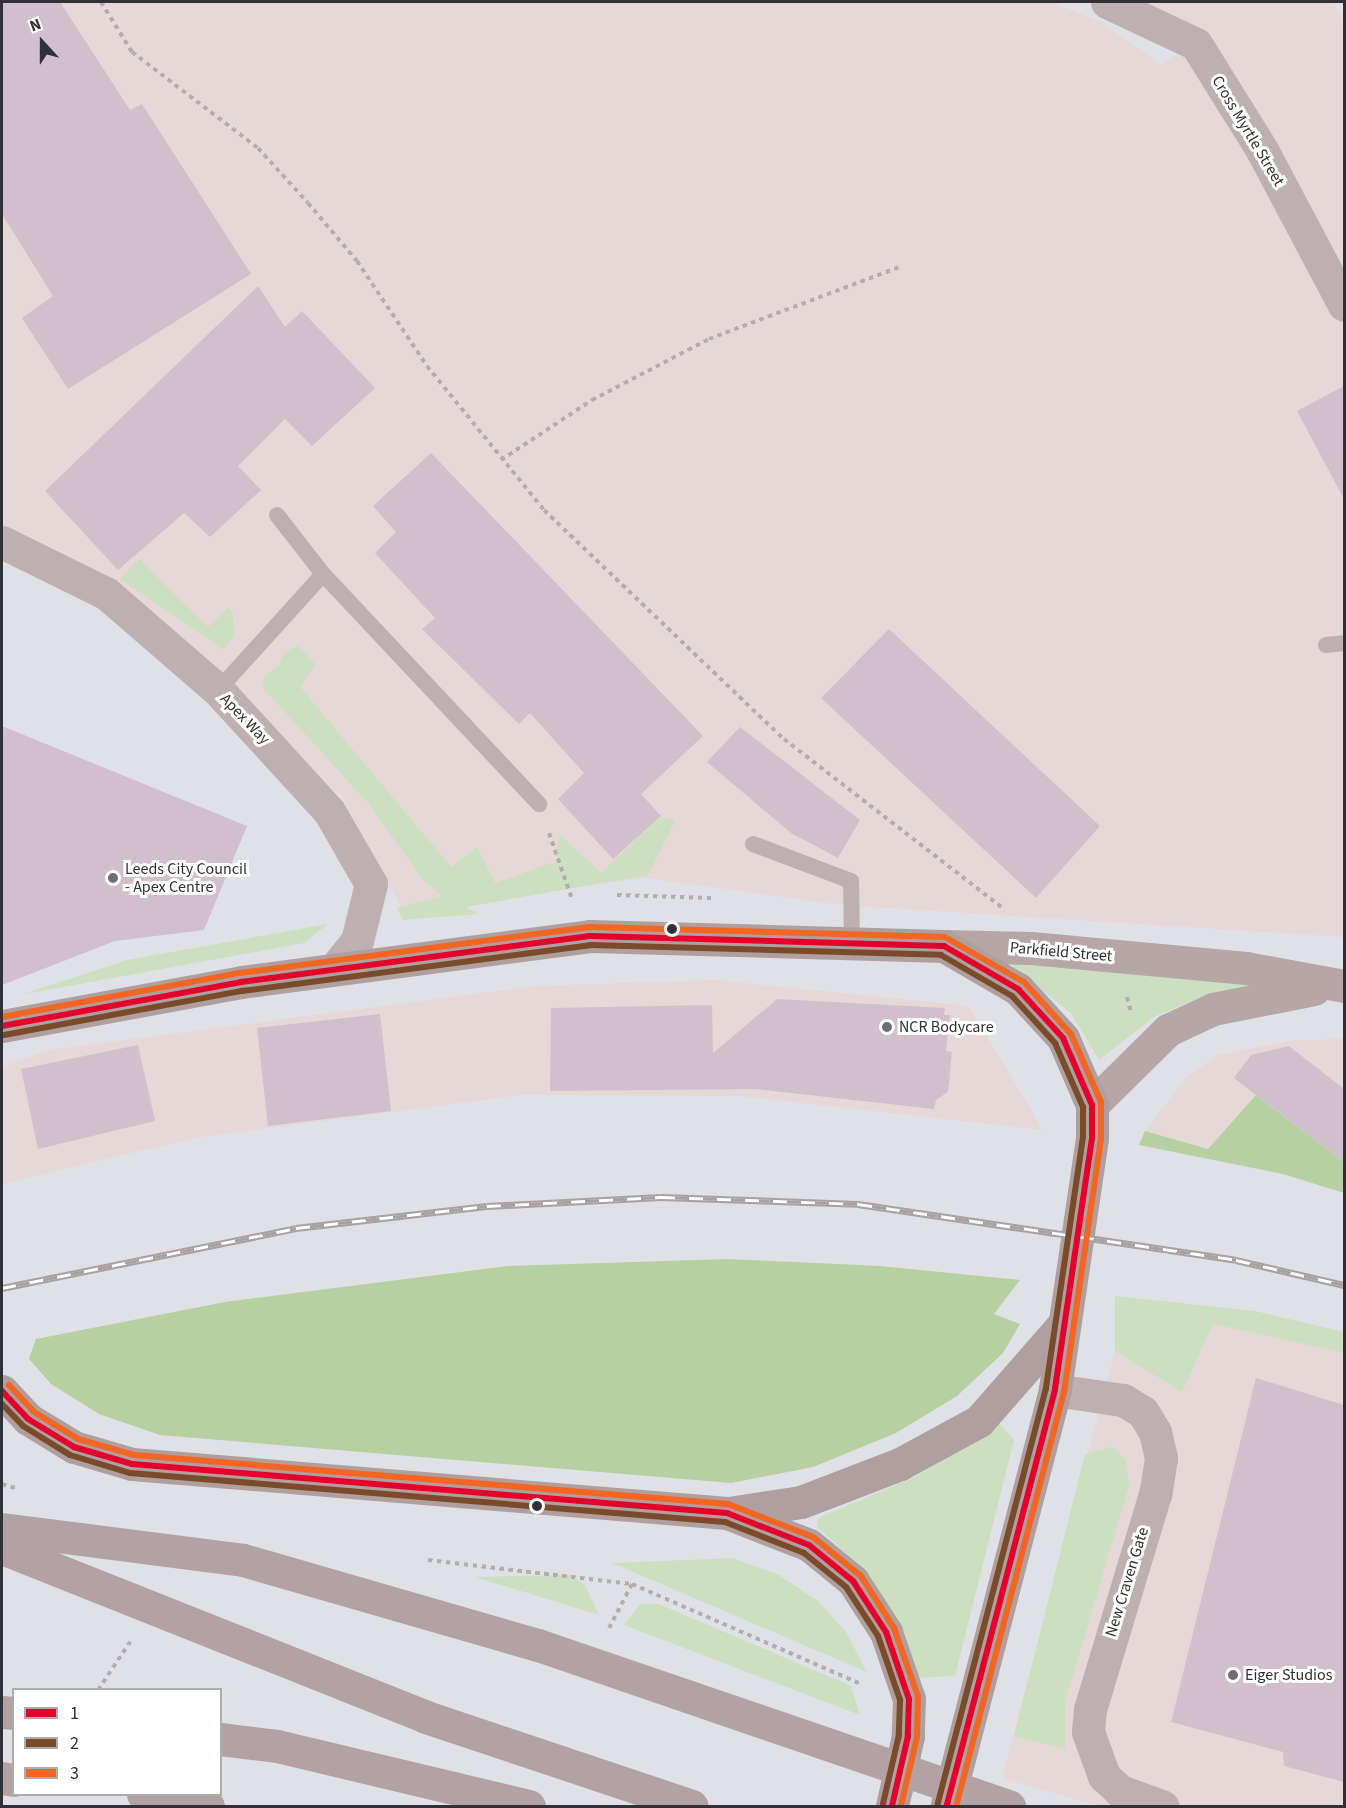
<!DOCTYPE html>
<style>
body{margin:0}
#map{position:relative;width:1346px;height:1808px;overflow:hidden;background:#e0e1e6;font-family:"Source Sans 3",sans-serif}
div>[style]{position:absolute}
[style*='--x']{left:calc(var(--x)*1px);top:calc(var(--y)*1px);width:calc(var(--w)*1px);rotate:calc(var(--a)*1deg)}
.industrial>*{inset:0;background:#e5d8d6}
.green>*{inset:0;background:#cddfc1}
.forest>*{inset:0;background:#b6d0a1}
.building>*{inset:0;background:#d1c0cc}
.path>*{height:4px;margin-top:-2px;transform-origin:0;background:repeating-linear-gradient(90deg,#b5acae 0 4.5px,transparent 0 9px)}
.lane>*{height:16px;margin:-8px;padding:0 8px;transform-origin:8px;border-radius:8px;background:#beb0b0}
.street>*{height:33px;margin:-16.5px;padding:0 16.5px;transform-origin:16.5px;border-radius:16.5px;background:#beb0b0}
.secondary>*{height:33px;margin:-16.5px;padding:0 16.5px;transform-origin:16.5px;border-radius:16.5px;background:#b6a6a6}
.primary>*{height:33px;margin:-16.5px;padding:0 16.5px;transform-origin:16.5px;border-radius:16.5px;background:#b09f9f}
.highway>*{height:33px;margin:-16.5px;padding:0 16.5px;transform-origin:16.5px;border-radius:16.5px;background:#b3a2a4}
.rail>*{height:7px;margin-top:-3.5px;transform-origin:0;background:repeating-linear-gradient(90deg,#fff 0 14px,#a8a0a2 0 28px);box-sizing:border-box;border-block:2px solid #a8a0a2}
.bus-1>*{height:6px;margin:-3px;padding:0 3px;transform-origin:3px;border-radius:3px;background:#e4002b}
.bus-2>*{height:6px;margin:-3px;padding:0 3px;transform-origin:3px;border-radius:3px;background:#7a4b2a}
.bus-3>*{height:6px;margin:-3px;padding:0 3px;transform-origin:3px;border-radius:3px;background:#f26522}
.dots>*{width:16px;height:16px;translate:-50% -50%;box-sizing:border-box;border:3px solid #fff;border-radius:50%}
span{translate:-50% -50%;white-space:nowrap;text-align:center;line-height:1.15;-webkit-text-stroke:6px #fff;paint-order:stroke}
.street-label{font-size:16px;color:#313135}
.poi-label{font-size:16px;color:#313135}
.left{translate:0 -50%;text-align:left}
.frame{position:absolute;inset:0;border:3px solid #313135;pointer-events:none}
.legend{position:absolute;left:12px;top:1688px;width:210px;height:108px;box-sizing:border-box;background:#fff;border:2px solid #adadae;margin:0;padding:8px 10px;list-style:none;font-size:18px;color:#313135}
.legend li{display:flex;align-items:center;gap:12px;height:30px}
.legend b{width:30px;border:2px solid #adadae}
.north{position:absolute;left:12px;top:12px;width:60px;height:60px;-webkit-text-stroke:4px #fff;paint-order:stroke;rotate:339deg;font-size:16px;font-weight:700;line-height:24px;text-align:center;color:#313135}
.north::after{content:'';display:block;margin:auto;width:21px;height:27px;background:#313135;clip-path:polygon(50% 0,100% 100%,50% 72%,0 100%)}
</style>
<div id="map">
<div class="industrial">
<div style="clip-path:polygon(2px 2px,1051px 2px,1101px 22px,1160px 64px,1195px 45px,1108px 2px,1333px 2px,1344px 21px,1344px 937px,841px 905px,646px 878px,402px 909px,342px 797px,107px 594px,2px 542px)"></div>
<div style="clip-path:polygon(716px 980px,969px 1006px,1043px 1130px,740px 1096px,521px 1095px,194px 1138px,2px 1184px,2px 1067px,49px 1050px,535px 986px)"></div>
<div style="clip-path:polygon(1344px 1039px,1344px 1162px,1256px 1095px,1208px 1149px,1145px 1131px,1188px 1075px,1218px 1055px,1295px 1040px)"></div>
<div style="clip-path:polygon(1213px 1324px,1344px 1353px,1344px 1806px,1099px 1806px,1002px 1778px,1115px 1351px,1182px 1392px)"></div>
</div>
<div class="green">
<div style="clip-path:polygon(139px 559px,208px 627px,228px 608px,233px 613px,234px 635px,224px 650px,120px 579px)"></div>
<div style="clip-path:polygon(298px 646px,315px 664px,300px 687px,451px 867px,477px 847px,495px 883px,557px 861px,559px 834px,601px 873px,660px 817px,675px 821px,648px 875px,466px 907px,478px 914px,403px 920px,397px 908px,442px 896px,424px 881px,369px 804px,263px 688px,264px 677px,279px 665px,283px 653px)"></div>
<div style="clip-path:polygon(328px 924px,304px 943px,20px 995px,127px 960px)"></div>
<div style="clip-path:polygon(1013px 958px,1255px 986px,1196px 999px,1154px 1017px,1099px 1060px,1071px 1013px,1013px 967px)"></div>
<div style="clip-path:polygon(1115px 1296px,1255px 1311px,1344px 1332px,1344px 1353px,1213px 1324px,1182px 1392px,1115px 1351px)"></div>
<div style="clip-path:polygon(1000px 1424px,1014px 1440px,955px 1676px,915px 1678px,888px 1606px,870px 1576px,817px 1527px,818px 1518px,915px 1477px)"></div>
<div style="clip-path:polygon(1112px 1447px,1125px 1459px,1129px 1486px,1065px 1702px,1065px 1749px,1014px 1736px,1085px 1454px)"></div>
<div style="clip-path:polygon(733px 1558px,779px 1575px,818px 1601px,846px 1632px,867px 1672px,612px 1563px)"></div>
<div style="clip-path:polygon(569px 1575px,585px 1585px,599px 1615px,475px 1577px)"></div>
<div style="clip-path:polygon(640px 1604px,659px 1604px,851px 1686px,860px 1715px,624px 1625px)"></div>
</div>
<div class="forest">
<div style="clip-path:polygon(1256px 1095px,1344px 1162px,1344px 1193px,1283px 1174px,1139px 1145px,1145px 1131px,1208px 1149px)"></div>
<div style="clip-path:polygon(728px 1259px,880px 1266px,1020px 1280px,994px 1314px,1020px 1324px,1003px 1353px,957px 1396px,896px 1433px,813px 1467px,731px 1483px,160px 1435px,99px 1414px,51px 1384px,29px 1359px,36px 1339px,225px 1302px,508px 1266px)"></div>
</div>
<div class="building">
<div style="clip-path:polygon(2px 2px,60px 2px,130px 110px,142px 104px,251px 274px,68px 389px,22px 318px,53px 296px,2px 214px)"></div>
<div style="clip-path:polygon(258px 286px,285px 327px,302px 311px,375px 388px,312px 446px,285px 419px,238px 466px,261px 490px,210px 537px,184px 513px,118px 570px,45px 491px)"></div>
<div style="clip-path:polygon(1344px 386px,1344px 499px,1297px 411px)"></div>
<div style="clip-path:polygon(431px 453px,703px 736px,641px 794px,661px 816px,613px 859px,558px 799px,584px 773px,530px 713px,519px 724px,422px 629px,435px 618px,375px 553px,396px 532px,373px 506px)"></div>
<div style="clip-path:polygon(889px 629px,1100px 826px,1036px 898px,821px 698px)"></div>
<div style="clip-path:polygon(2px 726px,247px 826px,204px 930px,115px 941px,2px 985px)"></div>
<div style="clip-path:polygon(740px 727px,860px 820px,838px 858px,791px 833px,707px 762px)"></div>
<div style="clip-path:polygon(777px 999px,945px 1008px,944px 1015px,950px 1015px,946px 1051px,952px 1052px,948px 1092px,936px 1100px,934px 1109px,755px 1089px,550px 1091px,551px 1008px,712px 1005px,713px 1053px)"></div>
<div style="clip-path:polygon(380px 1014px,391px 1111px,268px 1126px,257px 1028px)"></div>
<div style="clip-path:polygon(138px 1045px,155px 1121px,38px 1149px,21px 1069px)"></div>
<div style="clip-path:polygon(1289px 1046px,1344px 1089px,1344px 1162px,1234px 1078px,1251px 1055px)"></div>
<div style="clip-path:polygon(1256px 1378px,1344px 1405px,1344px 1782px,1284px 1766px,1283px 1752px,1171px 1722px)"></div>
</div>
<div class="path">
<div style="--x:101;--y:2;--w:59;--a:58.2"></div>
<div style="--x:132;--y:52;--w:158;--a:37.3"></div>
<div style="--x:258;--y:148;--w:74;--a:47.7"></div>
<div style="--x:308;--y:203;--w:76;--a:49.8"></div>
<div style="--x:357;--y:261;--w:126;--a:56.3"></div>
<div style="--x:427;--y:366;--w:186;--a:50.9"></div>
<div style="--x:544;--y:510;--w:332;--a:43.7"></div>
<div style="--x:784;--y:739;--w:277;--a:37.7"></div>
<div style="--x:501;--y:460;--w:109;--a:-33.4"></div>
<div style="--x:592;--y:400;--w:132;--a:-27.5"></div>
<div style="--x:709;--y:339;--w:204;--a:-20.7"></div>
<div style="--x:549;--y:833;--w:70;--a:70.8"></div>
<div style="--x:617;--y:895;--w:94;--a:1.8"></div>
<div style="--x:1127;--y:997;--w:16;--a:76"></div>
<div style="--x:2;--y:1484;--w:17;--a:17"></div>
<div style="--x:428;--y:1560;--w:205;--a:6.7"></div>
<div style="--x:609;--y:1628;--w:50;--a:-62.4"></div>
<div style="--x:632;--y:1584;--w:252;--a:23.6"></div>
<div style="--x:98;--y:1690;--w:58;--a:-56.3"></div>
</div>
<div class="lane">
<div style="--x:277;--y:515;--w:75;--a:52.1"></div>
<div style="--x:1326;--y:645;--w:18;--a:-6"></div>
<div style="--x:218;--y:690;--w:156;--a:-47.8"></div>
<div style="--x:323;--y:574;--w:316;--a:46.8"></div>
<div style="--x:753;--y:844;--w:105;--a:20.7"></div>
<div style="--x:851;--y:881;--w:63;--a:89.1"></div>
</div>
<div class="street">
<div style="--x:1107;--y:2;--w:98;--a:25.3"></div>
<div style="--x:1196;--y:44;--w:125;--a:58.1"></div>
<div style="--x:1262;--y:150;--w:175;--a:62.1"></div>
<div style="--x:2;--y:542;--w:117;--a:26.3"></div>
<div style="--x:107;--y:594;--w:147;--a:40.9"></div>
<div style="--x:218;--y:690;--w:164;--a:47.5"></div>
<div style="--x:329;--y:811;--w:84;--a:60.1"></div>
<div style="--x:371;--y:884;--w:59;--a:103.8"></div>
<div style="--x:357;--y:941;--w:36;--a:129"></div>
<div style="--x:1055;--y:1390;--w:69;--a:8.4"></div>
<div style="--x:1123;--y:1400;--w:23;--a:31"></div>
<div style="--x:1143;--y:1412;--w:23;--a:59"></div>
<div style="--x:1155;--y:1432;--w:27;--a:77"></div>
<div style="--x:1161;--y:1458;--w:36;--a:99"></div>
<div style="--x:1155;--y:1494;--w:225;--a:106.8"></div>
<div style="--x:1090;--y:1709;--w:23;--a:95"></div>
<div style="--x:1088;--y:1732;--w:47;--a:70"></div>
<div style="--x:1104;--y:1776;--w:22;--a:43"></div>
<div style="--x:1120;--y:1791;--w:45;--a:19.7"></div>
</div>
<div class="secondary">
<div style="--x:944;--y:946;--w:87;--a:1.3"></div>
<div style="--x:1031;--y:948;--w:216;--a:5.3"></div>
<div style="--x:1246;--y:968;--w:100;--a:10.4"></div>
<div style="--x:1092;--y:1105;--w:107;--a:-44.6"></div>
<div style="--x:1168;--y:1030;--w:50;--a:-25"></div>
<div style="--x:1213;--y:1009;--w:103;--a:-11.2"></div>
</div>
<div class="primary">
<div style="--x:2;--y:1026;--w:243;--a:-10.4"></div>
<div style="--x:241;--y:982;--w:352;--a:-7.5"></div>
<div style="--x:590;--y:936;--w:354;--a:1.6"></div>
<div style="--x:944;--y:946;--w:86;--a:30.2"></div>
<div style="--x:1018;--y:989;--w:67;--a:47.4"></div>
<div style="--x:1063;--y:1038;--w:73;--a:66.6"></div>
<div style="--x:1092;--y:1105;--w:33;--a:90"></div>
<div style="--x:1092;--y:1138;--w:255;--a:98.4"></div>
<div style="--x:1055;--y:1390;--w:430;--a:104.6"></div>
<div style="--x:2;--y:1391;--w:38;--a:47"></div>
<div style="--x:28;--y:1419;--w:54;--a:31.3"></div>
<div style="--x:74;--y:1447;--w:60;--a:16.3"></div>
<div style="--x:132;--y:1464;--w:597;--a:4.71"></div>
<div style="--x:727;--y:1513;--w:88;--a:21.3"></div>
<div style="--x:809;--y:1545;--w:57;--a:39.3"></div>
<div style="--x:853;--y:1581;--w:61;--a:57.1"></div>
<div style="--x:886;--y:1632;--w:71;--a:71.1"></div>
<div style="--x:909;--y:1699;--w:37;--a:92"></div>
<div style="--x:908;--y:1736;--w:72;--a:102.9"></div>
<div style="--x:729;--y:1513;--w:73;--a:-8.7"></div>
<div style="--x:801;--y:1502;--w:106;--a:-21"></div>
<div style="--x:900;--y:1464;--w:90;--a:-28.6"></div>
<div style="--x:979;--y:1421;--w:128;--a:-48.8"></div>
</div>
<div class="highway">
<div style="--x:2;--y:1529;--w:243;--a:7.3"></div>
<div style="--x:243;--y:1560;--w:307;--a:16.1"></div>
<div style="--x:538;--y:1645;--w:498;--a:18.9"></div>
<div style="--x:2;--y:1548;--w:456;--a:21.7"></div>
<div style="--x:426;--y:1717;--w:280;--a:18.5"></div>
<div style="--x:2;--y:1712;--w:12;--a:5"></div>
<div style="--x:220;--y:1739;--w:57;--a:7"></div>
<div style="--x:277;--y:1746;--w:259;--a:13.4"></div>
<div style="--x:2;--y:1778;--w:12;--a:9"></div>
<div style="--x:143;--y:1794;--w:66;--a:10.5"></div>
</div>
<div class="rail">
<div style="--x:2;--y:1288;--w:300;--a:-11.5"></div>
<div style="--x:296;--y:1228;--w:192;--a:-6.6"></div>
<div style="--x:487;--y:1206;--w:174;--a:-3"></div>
<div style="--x:661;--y:1197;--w:197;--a:2"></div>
<div style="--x:858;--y:1204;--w:382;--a:8.4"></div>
<div style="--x:1236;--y:1260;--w:111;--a:13"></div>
</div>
<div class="bus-1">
<div style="--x:2;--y:1026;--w:243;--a:-10.4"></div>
<div style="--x:241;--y:982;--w:352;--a:-7.5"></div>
<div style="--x:590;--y:936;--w:354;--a:1.6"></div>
<div style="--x:944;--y:946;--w:86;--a:30.2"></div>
<div style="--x:1018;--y:989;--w:67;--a:47.4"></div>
<div style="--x:1063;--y:1038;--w:73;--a:66.6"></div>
<div style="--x:1092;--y:1105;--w:33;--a:90"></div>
<div style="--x:1092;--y:1138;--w:255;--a:98.4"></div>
<div style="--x:1055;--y:1390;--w:430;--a:104.6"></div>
<div style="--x:2;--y:1391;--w:38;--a:47"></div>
<div style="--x:28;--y:1419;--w:54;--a:31.3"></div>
<div style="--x:74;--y:1447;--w:60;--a:16.3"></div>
<div style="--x:132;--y:1464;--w:597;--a:4.71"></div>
<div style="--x:727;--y:1513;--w:88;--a:21.3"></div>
<div style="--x:809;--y:1545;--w:57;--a:39.3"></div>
<div style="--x:853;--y:1581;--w:61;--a:57.1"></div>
<div style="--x:886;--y:1632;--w:71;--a:71.1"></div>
<div style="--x:909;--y:1699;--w:37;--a:92"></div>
<div style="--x:908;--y:1736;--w:72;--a:102.9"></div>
</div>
<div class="bus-2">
<div style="--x:4;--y:1035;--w:242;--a:-10.5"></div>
<div style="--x:242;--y:991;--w:351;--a:-7.5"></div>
<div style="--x:590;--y:945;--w:351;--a:1.6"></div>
<div style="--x:941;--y:955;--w:82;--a:30"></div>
<div style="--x:1012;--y:996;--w:64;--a:47.5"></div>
<div style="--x:1055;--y:1043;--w:70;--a:66.4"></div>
<div style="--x:1083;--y:1107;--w:30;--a:90"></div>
<div style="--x:1083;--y:1137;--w:254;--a:98.4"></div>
<div style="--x:1046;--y:1388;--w:430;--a:104.6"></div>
<div style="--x:2;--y:1404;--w:30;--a:46"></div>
<div style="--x:23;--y:1426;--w:55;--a:31.7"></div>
<div style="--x:70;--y:1455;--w:63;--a:16.7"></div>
<div style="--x:130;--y:1473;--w:597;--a:4.71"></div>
<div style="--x:725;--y:1522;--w:85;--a:21.4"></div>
<div style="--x:804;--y:1553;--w:54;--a:39"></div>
<div style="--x:846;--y:1587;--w:59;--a:56.9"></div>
<div style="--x:878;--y:1636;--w:68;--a:71"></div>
<div style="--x:900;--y:1700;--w:35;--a:92"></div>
<div style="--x:899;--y:1735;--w:71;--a:103.1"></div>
</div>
<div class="bus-3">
<div style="--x:2;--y:1017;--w:242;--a:-10.5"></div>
<div style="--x:240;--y:973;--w:353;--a:-7.5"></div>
<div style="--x:590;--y:927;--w:355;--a:1.6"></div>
<div style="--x:945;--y:937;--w:91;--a:29.7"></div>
<div style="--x:1024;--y:982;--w:70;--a:47.9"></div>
<div style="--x:1071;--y:1034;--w:74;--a:66.2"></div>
<div style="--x:1101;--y:1102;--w:37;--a:90"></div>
<div style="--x:1101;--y:1139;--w:256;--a:98.3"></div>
<div style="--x:1064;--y:1392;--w:428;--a:104.6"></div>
<div style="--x:9;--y:1385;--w:37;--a:47"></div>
<div style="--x:34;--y:1412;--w:52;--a:31.5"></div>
<div style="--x:78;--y:1439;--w:58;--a:15.9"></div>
<div style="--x:134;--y:1455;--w:596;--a:4.72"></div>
<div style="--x:728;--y:1504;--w:91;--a:21.2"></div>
<div style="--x:813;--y:1537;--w:62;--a:39.1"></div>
<div style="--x:861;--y:1576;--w:62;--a:57.6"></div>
<div style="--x:894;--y:1628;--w:72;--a:70.6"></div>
<div style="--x:918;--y:1696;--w:41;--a:91.4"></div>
<div style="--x:917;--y:1737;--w:71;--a:103.1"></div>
</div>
<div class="dots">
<div style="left:113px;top:878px;background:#6e6f73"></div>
<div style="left:672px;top:929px;background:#313135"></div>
<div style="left:887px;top:1027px;background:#6e6f73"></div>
<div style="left:537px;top:1506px;background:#313135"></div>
<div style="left:1233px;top:1675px;background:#6e6f73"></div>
</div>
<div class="street-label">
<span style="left:1248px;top:131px;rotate:59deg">Cross Myrtle Street</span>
<span style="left:245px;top:719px;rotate:46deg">Apex Way</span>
<span style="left:1061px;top:952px;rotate:5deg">Parkfield Street</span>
<span style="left:1127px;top:1582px;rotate:-73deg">New Craven Gate</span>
</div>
<div class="poi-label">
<span class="left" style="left:125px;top:878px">Leeds City Council<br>- Apex Centre</span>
<span class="left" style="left:899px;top:1027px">NCR Bodycare</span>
<span class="left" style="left:1245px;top:1675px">Eiger Studios</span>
</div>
<div class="frame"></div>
<ul class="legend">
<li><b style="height:8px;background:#e4002b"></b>1</li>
<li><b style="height:8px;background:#7a4b2a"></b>2</li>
<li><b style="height:8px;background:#f26522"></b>3</li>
</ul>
<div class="north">N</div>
</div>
